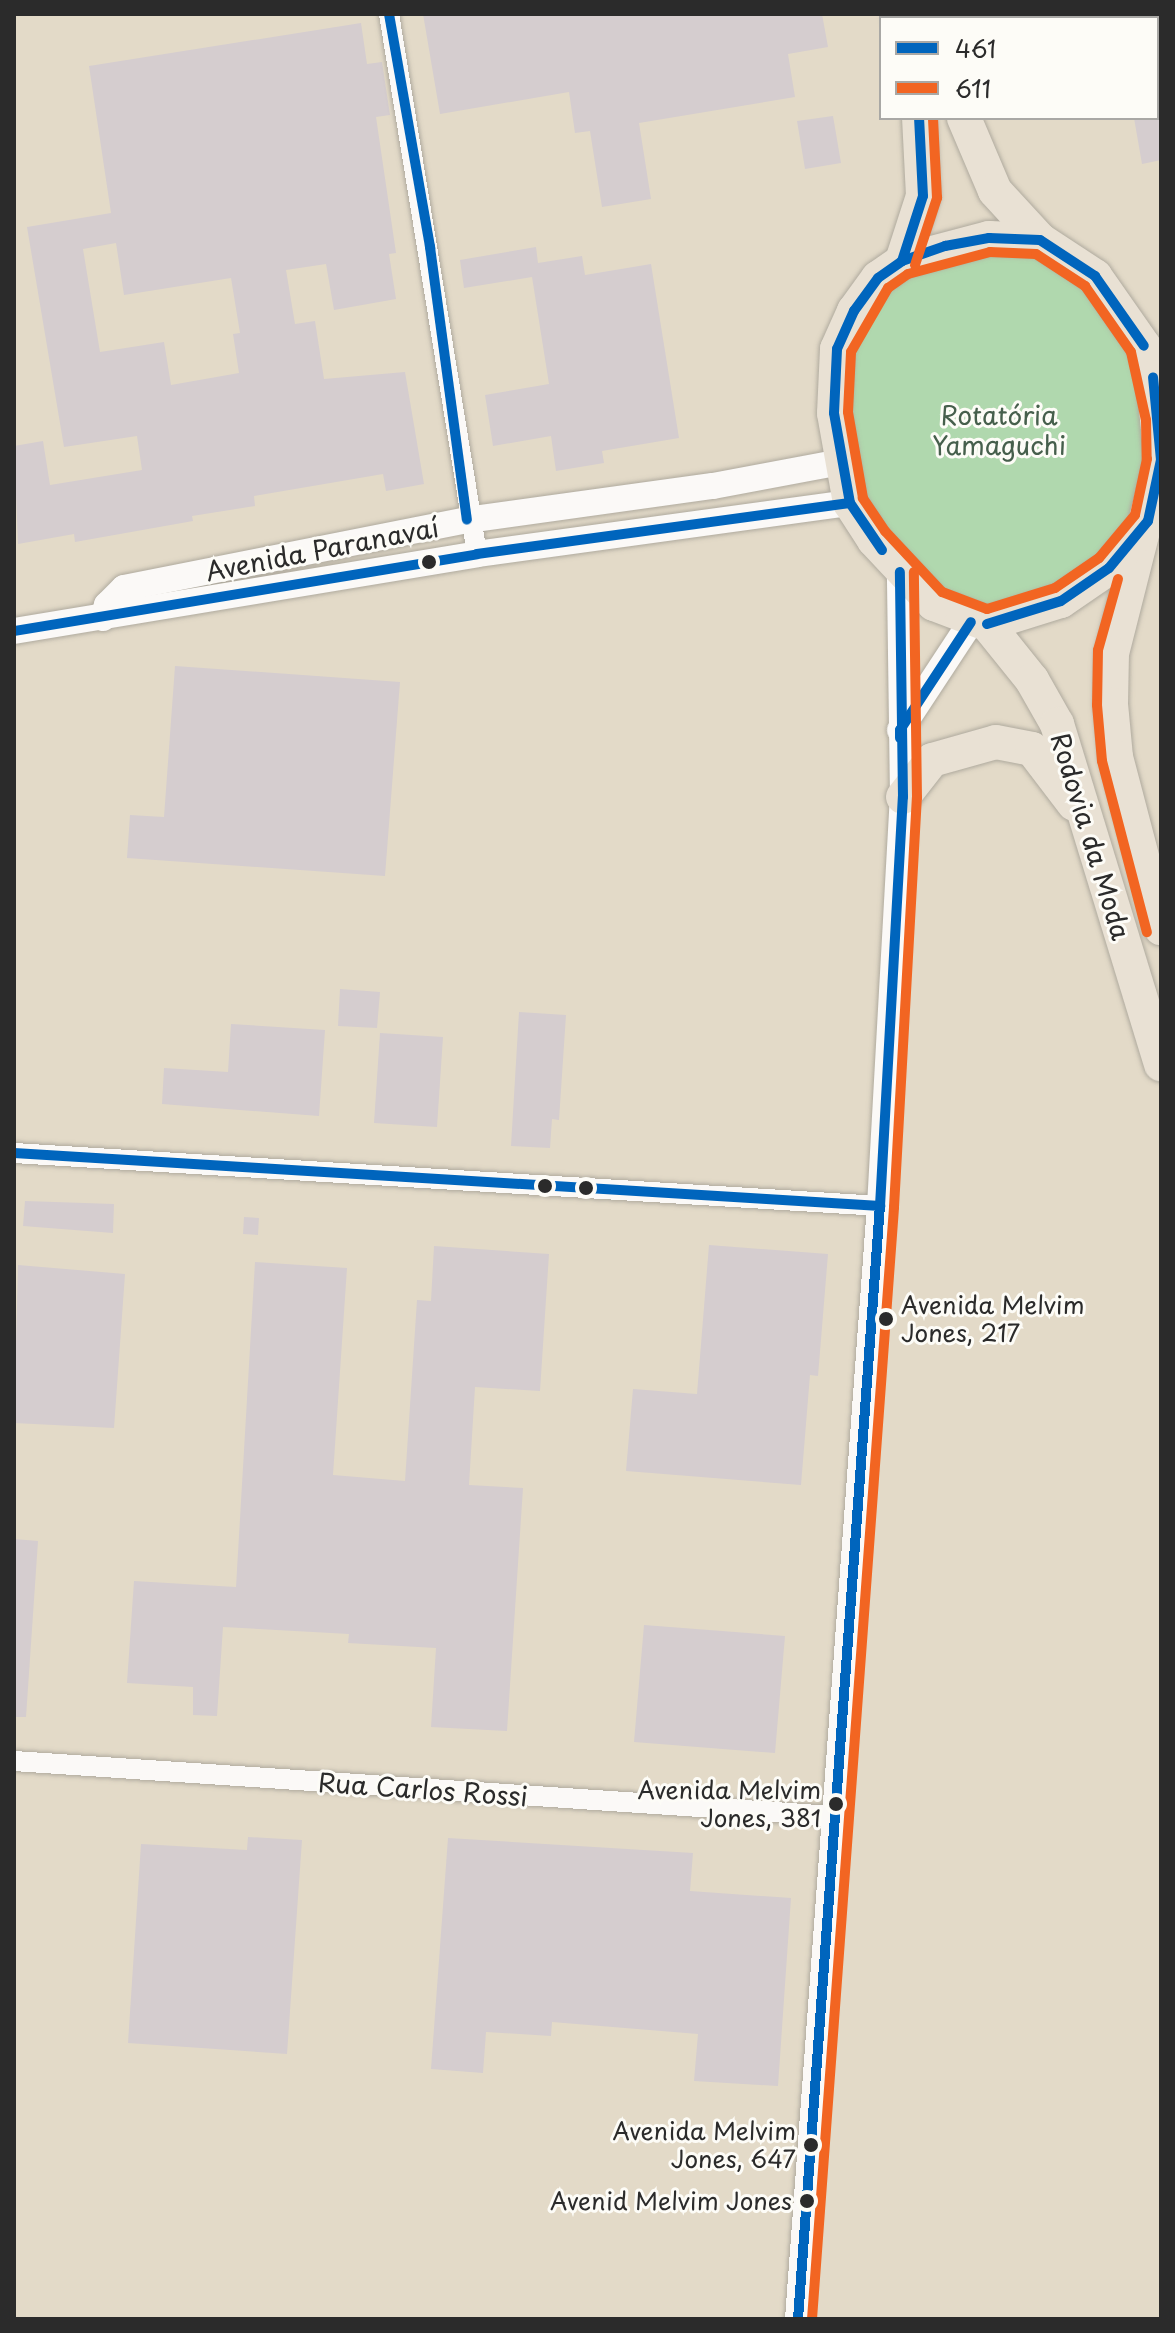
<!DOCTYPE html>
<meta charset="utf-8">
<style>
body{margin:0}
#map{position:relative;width:1175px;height:2333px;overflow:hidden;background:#e3dac8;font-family:"Playpen Sans",sans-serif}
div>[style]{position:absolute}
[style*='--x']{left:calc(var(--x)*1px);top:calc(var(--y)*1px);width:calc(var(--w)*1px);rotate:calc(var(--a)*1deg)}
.green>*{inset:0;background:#b0d8ae}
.building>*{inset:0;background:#d5cdcf}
.roads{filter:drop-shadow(0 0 2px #afaa9e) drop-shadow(0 0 2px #afaa9e)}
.minor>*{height:20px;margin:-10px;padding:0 10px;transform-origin:10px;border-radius:10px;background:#fbf9f7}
.tertiary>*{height:26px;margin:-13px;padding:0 13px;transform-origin:13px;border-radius:13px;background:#fbf9f7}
.trunk>*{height:34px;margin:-17px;padding:0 17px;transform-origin:17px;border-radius:17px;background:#e9e1d4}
.bus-1>*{height:10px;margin:-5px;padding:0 5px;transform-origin:5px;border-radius:5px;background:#0065bd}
.bus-2>*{height:10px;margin:-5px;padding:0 5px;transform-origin:5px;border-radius:5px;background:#f26522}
.dots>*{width:22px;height:22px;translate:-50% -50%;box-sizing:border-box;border:4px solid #fdfcf7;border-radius:50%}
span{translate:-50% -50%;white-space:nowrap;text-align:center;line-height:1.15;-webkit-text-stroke:6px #fdfcf7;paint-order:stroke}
.bus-label{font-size:24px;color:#2b2b2b}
.left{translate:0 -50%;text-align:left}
.right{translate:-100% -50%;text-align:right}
.park-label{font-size:26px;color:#465f4c}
.street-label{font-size:26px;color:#2b2b2b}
.frame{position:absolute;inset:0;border:16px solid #2b2b2b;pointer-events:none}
.legend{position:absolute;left:879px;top:16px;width:280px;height:104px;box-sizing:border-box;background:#fdfcf7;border:2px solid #a9a8a5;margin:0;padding:10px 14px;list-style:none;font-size:24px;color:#2b2b2b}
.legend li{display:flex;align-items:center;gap:16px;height:40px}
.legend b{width:40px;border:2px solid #a9a8a5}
</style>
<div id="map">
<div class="green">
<div style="clip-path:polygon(1040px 240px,1144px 346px,1148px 521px,1017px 613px,934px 604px,841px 462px,854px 311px,878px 278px)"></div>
</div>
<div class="building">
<div style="clip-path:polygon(423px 14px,822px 14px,828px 47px,788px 54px,795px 97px,639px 123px,651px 199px,602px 207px,590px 131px,575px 133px,569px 92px,440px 114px)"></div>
<div style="clip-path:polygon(evenodd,361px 23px,367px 64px,382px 62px,390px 115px,376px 117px,396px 253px,389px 254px,396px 299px,334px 310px,326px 264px,286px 270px,295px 324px,315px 321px,324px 379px,405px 372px,424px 484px,386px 491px,383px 474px,254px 496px,255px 506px,192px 516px,193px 521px,75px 542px,74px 534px,18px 544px,14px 446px,43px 441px,50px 485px,142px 470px,137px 436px,64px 447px,27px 227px,111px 213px,89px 66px,361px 23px,116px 243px,124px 295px,231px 278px,240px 333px,233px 334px,239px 373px,171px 385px,164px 342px,100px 352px,83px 249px,116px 243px)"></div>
<div style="clip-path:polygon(833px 116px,841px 163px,805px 169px,797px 121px)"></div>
<div style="clip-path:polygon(1134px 118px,1161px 118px,1161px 160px,1142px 164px)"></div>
<div style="clip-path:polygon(536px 247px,538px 263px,582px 256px,585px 275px,651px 264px,679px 438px,602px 451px,604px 463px,556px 471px,551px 436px,493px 446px,485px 395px,549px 384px,532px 277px,464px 288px,460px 260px)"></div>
<div style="clip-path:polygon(175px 666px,400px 682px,385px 876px,127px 858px,130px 815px,164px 817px)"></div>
<div style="clip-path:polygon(340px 989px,380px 992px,377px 1028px,338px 1026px)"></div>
<div style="clip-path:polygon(519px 1012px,566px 1015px,559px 1120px,552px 1119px,550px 1148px,511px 1146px)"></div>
<div style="clip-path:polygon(231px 1024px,325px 1030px,319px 1116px,162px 1104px,164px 1068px,228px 1072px)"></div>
<div style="clip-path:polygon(380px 1033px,443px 1037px,437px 1127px,374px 1123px)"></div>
<div style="clip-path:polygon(25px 1201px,114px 1204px,113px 1233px,23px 1226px)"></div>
<div style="clip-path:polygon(244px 1217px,259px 1218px,258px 1235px,243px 1234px)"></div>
<div style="clip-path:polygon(709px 1245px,828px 1254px,818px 1376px,810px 1375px,801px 1485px,626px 1471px,633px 1389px,697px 1394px)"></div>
<div style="clip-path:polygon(434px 1246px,549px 1254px,540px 1391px,475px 1387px,469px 1485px,523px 1488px,507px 1731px,431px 1727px,436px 1648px,348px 1643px,349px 1634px,223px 1627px,217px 1716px,193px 1715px,193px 1687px,127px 1683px,134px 1581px,236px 1587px,255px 1262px,347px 1268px,333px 1475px,405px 1481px,417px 1300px,431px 1301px)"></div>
<div style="clip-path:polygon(18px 1265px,125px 1274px,114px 1428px,14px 1423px)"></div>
<div style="clip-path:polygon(14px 1539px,38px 1541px,26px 1717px,14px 1717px)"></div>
<div style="clip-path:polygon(644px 1625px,785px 1636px,775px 1753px,634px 1742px)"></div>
<div style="clip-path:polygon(248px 1837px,302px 1840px,287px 2054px,128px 2043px,141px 1844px,247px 1850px)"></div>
<div style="clip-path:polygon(448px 1838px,693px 1853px,690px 1891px,791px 1898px,778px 2086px,694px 2081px,698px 2034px,552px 2022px,551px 2036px,486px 2032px,483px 2073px,431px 2069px)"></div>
</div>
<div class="roads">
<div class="minor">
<div style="--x:389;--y:14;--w:547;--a:80.74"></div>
<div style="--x:14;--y:1153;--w:868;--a:3.5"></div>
<div style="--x:14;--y:1761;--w:821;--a:3.84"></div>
</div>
<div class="tertiary">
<div style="--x:103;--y:618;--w:14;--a:-73"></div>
<div style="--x:107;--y:605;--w:24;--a:-45"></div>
<div style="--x:124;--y:588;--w:350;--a:-11.2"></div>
<div style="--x:467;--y:520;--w:248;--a:-7.9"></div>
<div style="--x:713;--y:486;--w:130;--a:-10.6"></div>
<div style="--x:14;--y:631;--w:469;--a:-9.4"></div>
<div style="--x:477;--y:554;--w:376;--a:-7.8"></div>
<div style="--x:900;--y:730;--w:129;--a:-56.7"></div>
<div style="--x:798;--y:2319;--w:1116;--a:-85.79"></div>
<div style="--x:880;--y:1206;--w:410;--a:-86.8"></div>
<div style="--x:903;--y:797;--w:225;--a:-90.8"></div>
</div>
<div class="trunk">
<div style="--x:900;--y:14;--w:4;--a:76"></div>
<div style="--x:939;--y:14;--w:4;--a:76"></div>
<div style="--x:964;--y:118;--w:79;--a:67"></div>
<div style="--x:995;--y:191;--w:67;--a:47.4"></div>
<div style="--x:1040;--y:240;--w:66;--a:33.2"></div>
<div style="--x:1095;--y:276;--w:85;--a:55"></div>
<div style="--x:1144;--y:346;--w:32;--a:74"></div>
<div style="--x:1153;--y:377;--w:83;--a:84.5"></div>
<div style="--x:1161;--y:460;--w:199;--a:104.2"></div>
<div style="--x:1112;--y:653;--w:51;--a:91.1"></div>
<div style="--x:1111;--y:704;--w:53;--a:84.6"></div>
<div style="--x:1116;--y:757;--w:177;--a:75.3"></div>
<div style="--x:902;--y:261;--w:68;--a:-72.1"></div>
<div style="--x:923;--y:196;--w:78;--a:-92.9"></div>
<div style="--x:987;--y:624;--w:57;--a:-159.3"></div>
<div style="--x:934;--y:604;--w:88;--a:-133.2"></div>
<div style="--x:874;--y:540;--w:44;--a:-123"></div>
<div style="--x:850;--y:503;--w:91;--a:-100.1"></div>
<div style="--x:834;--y:413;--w:64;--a:-87.3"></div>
<div style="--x:837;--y:349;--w:42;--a:-65.9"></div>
<div style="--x:854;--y:311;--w:41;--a:-54"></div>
<div style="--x:878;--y:278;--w:29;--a:-35"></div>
<div style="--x:902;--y:261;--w:90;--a:-14.8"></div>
<div style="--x:989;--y:238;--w:51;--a:2.2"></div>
<div style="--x:987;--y:624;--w:72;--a:51.2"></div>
<div style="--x:1032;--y:680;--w:51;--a:60.4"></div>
<div style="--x:1057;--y:724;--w:356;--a:73"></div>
<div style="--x:987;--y:624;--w:77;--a:-17.3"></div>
<div style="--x:1061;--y:601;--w:58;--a:-34.5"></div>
<div style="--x:1109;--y:568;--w:48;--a:-50"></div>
<div style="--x:903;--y:797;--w:47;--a:-51.9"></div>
<div style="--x:932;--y:760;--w:66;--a:-15.7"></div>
<div style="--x:996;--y:742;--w:37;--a:11"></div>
<div style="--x:1032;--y:749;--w:69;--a:52.6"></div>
</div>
</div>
<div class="bus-1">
<div style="--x:389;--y:14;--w:237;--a:80"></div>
<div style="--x:430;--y:247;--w:275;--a:82.3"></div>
<div style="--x:902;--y:261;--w:68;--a:-72.1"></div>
<div style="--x:923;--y:196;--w:78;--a:-92.9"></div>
<div style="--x:882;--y:550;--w:57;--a:-124.2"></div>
<div style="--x:850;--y:503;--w:91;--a:-100.1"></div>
<div style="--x:834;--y:413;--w:64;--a:-87.3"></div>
<div style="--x:837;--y:349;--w:42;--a:-65.9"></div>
<div style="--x:854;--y:311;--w:41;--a:-54"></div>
<div style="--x:878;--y:278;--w:29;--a:-35"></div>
<div style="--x:902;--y:261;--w:46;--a:-19.2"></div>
<div style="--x:945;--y:246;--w:45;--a:-10.3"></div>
<div style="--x:989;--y:238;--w:51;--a:2.2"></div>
<div style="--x:1040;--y:240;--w:66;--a:33.2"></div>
<div style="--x:1095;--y:276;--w:85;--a:55"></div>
<div style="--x:987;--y:624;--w:77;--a:-17.3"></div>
<div style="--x:1061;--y:601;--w:58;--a:-34.5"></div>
<div style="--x:1109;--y:568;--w:61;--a:-50.3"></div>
<div style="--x:1148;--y:521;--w:62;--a:-78"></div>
<div style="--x:1161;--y:460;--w:83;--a:-95.5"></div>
<div style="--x:14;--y:631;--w:469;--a:-9.4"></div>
<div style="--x:477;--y:554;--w:376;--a:-7.8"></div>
<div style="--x:900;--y:738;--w:8;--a:-90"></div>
<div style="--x:900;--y:730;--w:129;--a:-56.7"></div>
<div style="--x:14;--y:1153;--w:868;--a:3.5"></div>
<div style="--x:798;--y:2319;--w:1116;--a:-85.79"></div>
<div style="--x:880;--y:1206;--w:410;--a:-86.8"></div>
<div style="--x:903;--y:797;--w:225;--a:-90.8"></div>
</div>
<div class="bus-2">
<div style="--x:990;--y:252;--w:46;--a:2.5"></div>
<div style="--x:1036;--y:254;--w:59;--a:33.1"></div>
<div style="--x:1085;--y:286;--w:80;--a:55.1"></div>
<div style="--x:1131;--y:352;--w:70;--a:77.6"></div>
<div style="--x:1146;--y:420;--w:39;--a:89"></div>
<div style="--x:1147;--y:459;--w:57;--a:102.1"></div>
<div style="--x:1135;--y:515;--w:56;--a:129.9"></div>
<div style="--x:1099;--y:558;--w:53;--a:145.7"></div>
<div style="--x:1055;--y:588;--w:71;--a:162.8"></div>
<div style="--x:987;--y:609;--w:48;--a:-159.3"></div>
<div style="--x:942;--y:592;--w:83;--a:-133.1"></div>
<div style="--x:885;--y:531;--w:40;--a:-124"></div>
<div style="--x:863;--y:498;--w:87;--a:-99.9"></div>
<div style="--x:848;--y:412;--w:60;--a:-87.1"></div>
<div style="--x:851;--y:352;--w:74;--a:-60"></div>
<div style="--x:888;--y:288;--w:24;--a:-35"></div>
<div style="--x:908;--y:274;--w:85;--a:-15"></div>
<div style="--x:915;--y:265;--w:71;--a:-71.8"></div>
<div style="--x:937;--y:198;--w:80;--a:-92.9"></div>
<div style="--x:1118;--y:579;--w:74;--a:105.7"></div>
<div style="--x:1098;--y:650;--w:55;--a:91"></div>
<div style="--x:1097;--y:705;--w:56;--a:84.9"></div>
<div style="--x:1102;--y:761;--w:177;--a:75.3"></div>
<div style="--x:812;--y:2319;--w:1115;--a:-85.78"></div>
<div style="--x:894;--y:1207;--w:410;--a:-86.8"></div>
<div style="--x:917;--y:798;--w:226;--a:-90.8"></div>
</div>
<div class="dots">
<div style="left:429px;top:562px;background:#2b2b2b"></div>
<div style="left:545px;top:1186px;background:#2b2b2b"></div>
<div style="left:586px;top:1188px;background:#2b2b2b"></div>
<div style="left:886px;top:1319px;background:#2b2b2b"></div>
<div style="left:836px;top:1804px;background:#2b2b2b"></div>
<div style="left:811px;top:2145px;background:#2b2b2b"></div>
<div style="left:807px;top:2201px;background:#2b2b2b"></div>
</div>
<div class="bus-label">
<span class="left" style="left:901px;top:1319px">Avenida Melvim<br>Jones, 217</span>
<span class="right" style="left:821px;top:1804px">Avenida Melvim<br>Jones, 381</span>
<span class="right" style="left:796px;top:2145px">Avenida Melvim<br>Jones, 647</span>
<span class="right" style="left:792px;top:2201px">Avenid Melvim Jones</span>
</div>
<div class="park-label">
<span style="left:999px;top:430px">Rotatória<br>Yamaguchi</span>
</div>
<div class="street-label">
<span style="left:322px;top:549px;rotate:-11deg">Avenida Paranavaí</span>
<span style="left:1091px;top:836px;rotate:73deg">Rodovia da Moda</span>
<span style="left:423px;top:1789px;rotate:4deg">Rua Carlos Rossi</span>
</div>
<div class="frame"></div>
<ul class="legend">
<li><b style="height:10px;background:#0065bd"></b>461</li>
<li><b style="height:10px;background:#f26522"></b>611</li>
</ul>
</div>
